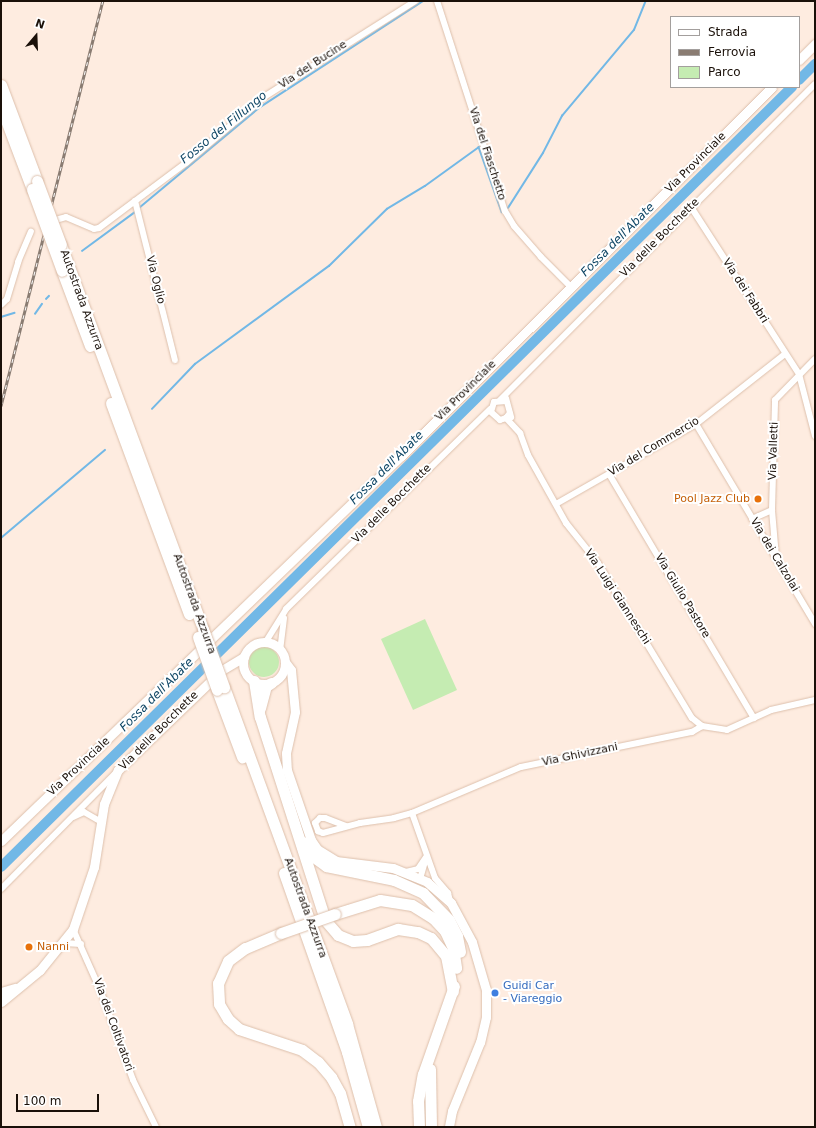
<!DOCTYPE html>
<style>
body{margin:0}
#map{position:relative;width:816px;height:1128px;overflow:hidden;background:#feece0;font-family:"DejaVu Sans",sans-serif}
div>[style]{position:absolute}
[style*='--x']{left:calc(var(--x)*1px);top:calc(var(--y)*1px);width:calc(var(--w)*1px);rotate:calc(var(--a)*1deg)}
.green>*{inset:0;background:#c5ecb2}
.round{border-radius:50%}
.stream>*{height:1.5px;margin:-0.75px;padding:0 0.75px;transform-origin:0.75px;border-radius:0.75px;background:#72b8e6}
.river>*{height:10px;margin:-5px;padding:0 5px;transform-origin:5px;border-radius:5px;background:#72b8e6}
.roads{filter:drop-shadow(0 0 1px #ddc0ac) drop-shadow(0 0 1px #ddc0ac)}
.street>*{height:6px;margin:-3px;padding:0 3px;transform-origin:3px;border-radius:3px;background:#fff}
.secondary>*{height:9px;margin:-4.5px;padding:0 4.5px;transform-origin:4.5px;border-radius:4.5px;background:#fff}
.secondary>.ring{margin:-4.5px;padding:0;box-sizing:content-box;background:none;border:9px solid #fff;border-radius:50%}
.highway>*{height:11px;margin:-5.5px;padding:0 5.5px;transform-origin:5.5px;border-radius:5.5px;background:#fff}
.rail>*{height:3px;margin-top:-1.5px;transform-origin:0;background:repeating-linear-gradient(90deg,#fff 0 4.5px,#8a7c72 0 9px);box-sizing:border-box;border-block:1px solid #8a7c72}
.bridges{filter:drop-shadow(0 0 1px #ddc0ac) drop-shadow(0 0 1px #ddc0ac)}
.highway-bridge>*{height:11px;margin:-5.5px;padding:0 5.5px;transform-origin:5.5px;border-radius:5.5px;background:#fff}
.dots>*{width:11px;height:11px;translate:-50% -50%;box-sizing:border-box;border:2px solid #fff;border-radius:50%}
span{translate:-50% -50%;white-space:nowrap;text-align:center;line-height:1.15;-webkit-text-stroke:4px #fff;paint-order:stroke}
.street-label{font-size:11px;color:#1a1009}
.food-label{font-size:11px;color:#c56008}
.right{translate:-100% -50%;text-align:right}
.left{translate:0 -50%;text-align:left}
.shop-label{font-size:11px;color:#366cbe}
.water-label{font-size:12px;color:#0f4665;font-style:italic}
.frame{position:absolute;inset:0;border:2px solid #1a1009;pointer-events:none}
.legend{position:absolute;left:670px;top:16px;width:130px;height:72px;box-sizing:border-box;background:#fff;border:1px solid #a39f9d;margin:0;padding:5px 7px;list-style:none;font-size:12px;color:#1a1009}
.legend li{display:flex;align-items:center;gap:8px;height:20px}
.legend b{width:20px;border:1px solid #a39f9d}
.north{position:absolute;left:16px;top:16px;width:40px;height:40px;-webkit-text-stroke:3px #fff;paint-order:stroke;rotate:19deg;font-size:11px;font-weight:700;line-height:16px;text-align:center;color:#1a1009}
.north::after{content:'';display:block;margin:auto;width:14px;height:18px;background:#1a1009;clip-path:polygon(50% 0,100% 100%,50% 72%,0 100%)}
.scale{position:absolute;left:16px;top:1094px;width:83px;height:18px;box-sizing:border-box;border:2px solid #1a1009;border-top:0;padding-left:5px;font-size:12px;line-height:14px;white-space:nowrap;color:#1a1009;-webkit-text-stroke:3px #fff;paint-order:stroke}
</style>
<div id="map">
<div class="green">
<div style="clip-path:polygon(425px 619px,457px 690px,413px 710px,381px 639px)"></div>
<div class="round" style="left:249px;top:647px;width:30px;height:30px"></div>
</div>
<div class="stream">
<div style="--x:139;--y:208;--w:156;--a:-39.8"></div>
<div style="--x:259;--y:108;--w:196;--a:-33.1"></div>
<div style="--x:508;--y:208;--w:65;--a:-57.5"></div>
<div style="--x:543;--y:153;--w:42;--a:-62.8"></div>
<div style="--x:562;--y:116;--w:112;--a:-50.1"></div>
<div style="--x:634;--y:30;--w:31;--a:-68"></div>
<div style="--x:82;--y:251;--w:66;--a:-36.3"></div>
<div style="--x:46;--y:299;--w:4;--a:-45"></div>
<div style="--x:35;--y:314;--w:12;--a:-55"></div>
<div style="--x:1;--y:317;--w:14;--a:-17"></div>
<div style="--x:152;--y:409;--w:62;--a:-46.3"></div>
<div style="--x:195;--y:364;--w:166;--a:-36.2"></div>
<div style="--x:329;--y:266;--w:81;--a:-44.5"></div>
<div style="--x:387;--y:209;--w:44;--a:-31.2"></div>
<div style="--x:425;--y:186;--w:67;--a:-35.8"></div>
<div style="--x:479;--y:147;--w:69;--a:70.5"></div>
<div style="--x:1;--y:538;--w:136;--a:-40.2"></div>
</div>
<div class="river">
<div style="--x:799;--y:80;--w:23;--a:-45"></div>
<div style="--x:1;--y:867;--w:1111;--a:-44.6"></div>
</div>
<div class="roads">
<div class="street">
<div style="--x:437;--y:1;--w:221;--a:72.1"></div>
<div style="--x:505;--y:211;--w:17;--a:59"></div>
<div style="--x:514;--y:226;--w:41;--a:48.9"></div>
<div style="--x:541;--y:257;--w:42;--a:45"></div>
<div style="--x:135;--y:201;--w:164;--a:75.9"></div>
<div style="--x:691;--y:207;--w:199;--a:57.1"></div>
<div style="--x:799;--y:374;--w:64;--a:75.5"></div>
<div style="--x:59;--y:219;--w:7;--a:-16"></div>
<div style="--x:66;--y:217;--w:30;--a:23"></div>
<div style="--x:94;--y:229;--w:5;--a:-11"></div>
<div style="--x:99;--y:228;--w:109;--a:-36.8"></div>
<div style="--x:186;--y:163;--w:102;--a:-40.2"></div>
<div style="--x:264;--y:97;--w:179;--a:-32.4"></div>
<div style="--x:1;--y:305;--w:8;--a:-45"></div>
<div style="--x:7;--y:299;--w:39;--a:-73"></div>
<div style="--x:18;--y:262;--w:33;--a:-67"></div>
<div style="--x:506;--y:398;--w:20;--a:75"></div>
<div style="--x:500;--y:400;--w:446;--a:-45.1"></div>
<div style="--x:506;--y:401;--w:12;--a:175"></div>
<div style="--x:494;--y:402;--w:10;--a:107"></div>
<div style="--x:491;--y:412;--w:12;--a:42"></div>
<div style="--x:500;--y:420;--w:6;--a:-18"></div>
<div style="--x:506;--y:418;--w:6;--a:-51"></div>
<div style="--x:506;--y:418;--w:21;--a:47"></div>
<div style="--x:520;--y:433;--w:23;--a:70"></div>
<div style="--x:528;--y:455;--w:78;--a:60.8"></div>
<div style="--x:566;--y:523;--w:51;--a:51.3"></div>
<div style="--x:598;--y:563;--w:181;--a:58.8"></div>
<div style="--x:692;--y:718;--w:13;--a:39"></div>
<div style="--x:696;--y:424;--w:233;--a:59.2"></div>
<div style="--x:609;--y:474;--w:284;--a:59.3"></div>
<div style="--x:556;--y:504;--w:161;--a:-29.7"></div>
<div style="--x:696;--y:424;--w:113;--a:-38.2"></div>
<div style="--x:752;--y:519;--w:22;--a:-24"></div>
<div style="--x:776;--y:557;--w:47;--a:-94.9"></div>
<div style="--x:772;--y:510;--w:110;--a:-88.4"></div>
<div style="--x:775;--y:400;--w:57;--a:-45.7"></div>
<div style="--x:265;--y:643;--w:40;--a:-58"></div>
<div style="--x:286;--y:609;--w:286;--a:-44.4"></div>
<div style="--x:280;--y:651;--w:33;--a:-83"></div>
<div style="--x:412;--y:813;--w:69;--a:70.5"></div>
<div style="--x:435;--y:878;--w:20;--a:49"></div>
<div style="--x:448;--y:893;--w:8;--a:76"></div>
<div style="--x:73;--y:817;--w:12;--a:-24"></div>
<div style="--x:84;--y:812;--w:20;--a:30"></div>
<div style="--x:346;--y:826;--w:22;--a:-159"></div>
<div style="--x:325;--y:818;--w:5;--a:180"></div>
<div style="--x:320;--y:818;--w:7;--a:135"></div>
<div style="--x:315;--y:823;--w:9;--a:69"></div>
<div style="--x:318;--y:831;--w:5;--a:22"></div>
<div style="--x:323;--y:833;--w:38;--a:-15"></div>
<div style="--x:360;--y:823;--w:34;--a:-8"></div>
<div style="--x:394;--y:818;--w:19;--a:-16"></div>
<div style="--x:412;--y:813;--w:118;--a:-22.9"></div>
<div style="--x:521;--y:767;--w:175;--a:-11.6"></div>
<div style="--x:692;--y:732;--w:12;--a:-31"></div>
<div style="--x:702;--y:726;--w:25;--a:9"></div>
<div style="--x:727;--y:730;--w:48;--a:-24.4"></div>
<div style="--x:771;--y:710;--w:45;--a:-12.8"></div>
<div style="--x:406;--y:872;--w:12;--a:-14"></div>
<div style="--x:418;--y:869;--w:14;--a:-56"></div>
<div style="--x:420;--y:879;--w:18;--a:-74"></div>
<div style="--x:1;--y:889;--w:162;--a:-45.3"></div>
<div style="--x:73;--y:929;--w:69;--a:66"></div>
<div style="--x:101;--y:992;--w:94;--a:70"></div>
<div style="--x:133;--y:1080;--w:52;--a:63.9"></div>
<div style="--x:64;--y:943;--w:17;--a:3"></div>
</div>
<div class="secondary">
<div style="--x:799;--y:60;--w:23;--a:-45"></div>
<div class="ring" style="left:243px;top:642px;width:33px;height:33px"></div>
<div style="--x:285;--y:662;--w:10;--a:53"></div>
<div style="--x:291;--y:670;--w:42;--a:84.6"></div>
<div style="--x:295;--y:712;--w:42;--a:102.4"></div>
<div style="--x:286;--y:753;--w:17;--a:87"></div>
<div style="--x:287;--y:770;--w:74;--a:71.1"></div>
<div style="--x:311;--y:840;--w:11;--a:56"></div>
<div style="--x:317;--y:849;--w:22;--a:32"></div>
<div style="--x:336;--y:861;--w:57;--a:7"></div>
<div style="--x:393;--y:868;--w:37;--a:22"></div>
<div style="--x:427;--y:882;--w:32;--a:41"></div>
<div style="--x:451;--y:903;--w:44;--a:61.7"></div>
<div style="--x:472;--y:942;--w:50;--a:73.7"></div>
<div style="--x:486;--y:990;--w:27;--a:90"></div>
<div style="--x:486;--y:1017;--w:26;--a:103"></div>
<div style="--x:480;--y:1042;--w:74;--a:112.1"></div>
<div style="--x:452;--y:1111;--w:16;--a:101"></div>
<div style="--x:1;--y:841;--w:555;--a:-43.91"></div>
<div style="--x:401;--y:456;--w:523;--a:-44.85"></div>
<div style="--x:1;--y:992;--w:15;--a:-16"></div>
<div style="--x:1;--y:1002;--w:50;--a:-39.4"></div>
<div style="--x:40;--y:970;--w:53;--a:-51.2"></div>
<div style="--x:73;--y:929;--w:65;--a:-71.3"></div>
<div style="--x:94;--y:867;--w:64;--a:-81"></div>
<div style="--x:104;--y:804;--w:37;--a:-68"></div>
<div style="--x:118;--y:770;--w:144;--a:-43.9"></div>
<div style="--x:222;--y:670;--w:26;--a:-31"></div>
</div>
<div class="highway">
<div style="--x:1;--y:85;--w:103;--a:69.4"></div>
<div style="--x:1;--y:107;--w:88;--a:69.3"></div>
<div style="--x:61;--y:245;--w:409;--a:69.7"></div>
<div style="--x:62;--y:271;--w:80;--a:69.5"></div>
<div style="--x:111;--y:403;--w:225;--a:69.7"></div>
<div style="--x:254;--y:681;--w:36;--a:81"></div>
<div style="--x:260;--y:717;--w:213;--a:72.2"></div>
<div style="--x:325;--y:920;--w:20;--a:49"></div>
<div style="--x:338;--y:935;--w:16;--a:22"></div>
<div style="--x:353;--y:941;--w:14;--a:-4"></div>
<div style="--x:367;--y:940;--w:33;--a:-20"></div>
<div style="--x:398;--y:929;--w:20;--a:9"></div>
<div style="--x:418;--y:932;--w:14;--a:25"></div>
<div style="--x:431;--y:938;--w:23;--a:50"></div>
<div style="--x:446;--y:956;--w:36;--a:79"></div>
<div style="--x:224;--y:687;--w:359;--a:69.9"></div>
<div style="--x:347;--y:1024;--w:107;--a:74.3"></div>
<div style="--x:217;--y:690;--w:72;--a:69.5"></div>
<div style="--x:260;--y:708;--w:23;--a:-75"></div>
<div style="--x:266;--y:686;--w:6;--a:-31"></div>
<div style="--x:303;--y:842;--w:15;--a:58"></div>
<div style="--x:311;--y:855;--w:19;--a:36"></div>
<div style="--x:326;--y:866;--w:69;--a:11.6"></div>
<div style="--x:394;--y:880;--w:32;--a:24"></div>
<div style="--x:423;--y:893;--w:37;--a:46"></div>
<div style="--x:449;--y:920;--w:18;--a:63"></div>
<div style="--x:457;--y:936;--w:16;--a:79"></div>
<div style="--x:284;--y:873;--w:190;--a:70.6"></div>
<div style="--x:347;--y:1052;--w:78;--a:74.4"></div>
<div style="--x:335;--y:914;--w:47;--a:-17.3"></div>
<div style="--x:380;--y:900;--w:32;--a:9"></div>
<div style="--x:412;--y:905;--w:25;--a:32"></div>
<div style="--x:433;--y:918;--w:18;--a:47"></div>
<div style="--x:445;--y:931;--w:19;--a:65"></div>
<div style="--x:453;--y:948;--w:20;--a:81"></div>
<div style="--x:281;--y:933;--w:39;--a:157"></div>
<div style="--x:245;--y:948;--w:21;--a:143"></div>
<div style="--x:228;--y:961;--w:24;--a:114"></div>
<div style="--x:218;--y:983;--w:21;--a:87"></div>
<div style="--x:219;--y:1004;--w:17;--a:59"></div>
<div style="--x:228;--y:1019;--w:15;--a:42"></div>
<div style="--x:239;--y:1029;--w:66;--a:18.4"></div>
<div style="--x:302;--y:1050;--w:20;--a:37"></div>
<div style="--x:318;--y:1062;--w:20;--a:49"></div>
<div style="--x:331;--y:1077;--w:18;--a:61"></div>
<div style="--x:340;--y:1093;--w:35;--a:74"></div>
<div style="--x:430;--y:1069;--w:58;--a:89"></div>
<div style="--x:419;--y:1127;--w:26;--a:-92"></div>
<div style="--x:418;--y:1101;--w:27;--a:-80"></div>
<div style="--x:423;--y:1074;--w:93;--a:-70.6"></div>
</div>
</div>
<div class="rail">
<div style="--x:1;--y:406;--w:418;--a:-75.9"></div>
</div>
<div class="bridges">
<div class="highway-bridge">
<div style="--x:37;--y:181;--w:68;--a:69.4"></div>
<div style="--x:32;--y:189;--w:87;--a:69.9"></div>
<div style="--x:203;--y:629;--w:62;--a:70.1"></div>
<div style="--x:198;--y:637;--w:56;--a:70.3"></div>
<div style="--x:281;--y:933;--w:57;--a:-19.4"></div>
</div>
</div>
<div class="dots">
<div style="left:758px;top:499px;background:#e8710a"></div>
<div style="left:29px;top:947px;background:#e8710a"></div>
<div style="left:495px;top:993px;background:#3f7fe0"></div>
</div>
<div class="street-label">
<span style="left:313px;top:65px;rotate:-33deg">Via del Bucine</span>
<span style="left:487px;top:154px;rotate:72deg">Via del Fiaschetto</span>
<span style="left:696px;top:163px;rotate:-45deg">Via Provinciale</span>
<span style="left:660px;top:238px;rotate:-45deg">Via delle Bocchette</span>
<span style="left:155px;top:280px;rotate:76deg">Via Oglio</span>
<span style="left:745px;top:291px;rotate:57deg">Via dei Fabbri</span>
<span style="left:81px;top:300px;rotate:70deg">Autostrada Azzurra</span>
<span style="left:466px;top:391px;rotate:-45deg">Via Provinciale</span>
<span style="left:654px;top:447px;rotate:-31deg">Via del Commercio</span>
<span style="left:774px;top:451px;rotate:-88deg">Via Valletti</span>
<span style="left:392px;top:504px;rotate:-45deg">Via delle Bocchette</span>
<span style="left:774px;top:555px;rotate:59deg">Via dei Calzolai</span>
<span style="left:682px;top:596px;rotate:59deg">Via Giulio Pastore</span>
<span style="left:617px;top:597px;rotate:57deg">Via Luigi Gianneschi</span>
<span style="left:194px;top:604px;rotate:70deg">Autostrada Azzurra</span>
<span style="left:159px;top:731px;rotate:-45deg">Via delle Bocchette</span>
<span style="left:580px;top:755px;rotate:-12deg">Via Ghivizzani</span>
<span style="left:79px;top:767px;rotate:-43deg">Via Provinciale</span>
<span style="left:305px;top:908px;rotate:70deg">Autostrada Azzurra</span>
<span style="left:113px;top:1025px;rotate:70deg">Via dei Coltivatori</span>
</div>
<div class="food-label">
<span class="right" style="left:750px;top:499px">Pool Jazz Club</span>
<span class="left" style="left:37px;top:947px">Nanni</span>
</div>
<div class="shop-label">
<span class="left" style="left:503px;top:993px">Guidi Car<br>- Viareggio</span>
</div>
<div class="water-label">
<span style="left:224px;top:128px;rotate:-39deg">Fosso del Fillungo</span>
<span style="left:618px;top:240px;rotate:-45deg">Fossa dell'Abate</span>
<span style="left:387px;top:468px;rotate:-45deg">Fossa dell'Abate</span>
<span style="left:157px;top:695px;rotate:-45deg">Fossa dell'Abate</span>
</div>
<div class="frame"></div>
<ul class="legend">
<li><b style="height:5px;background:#fff"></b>Strada</li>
<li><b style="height:5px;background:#8a7c72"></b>Ferrovia</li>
<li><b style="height:11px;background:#c5ecb2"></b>Parco</li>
</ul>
<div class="north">N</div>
<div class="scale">100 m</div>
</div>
